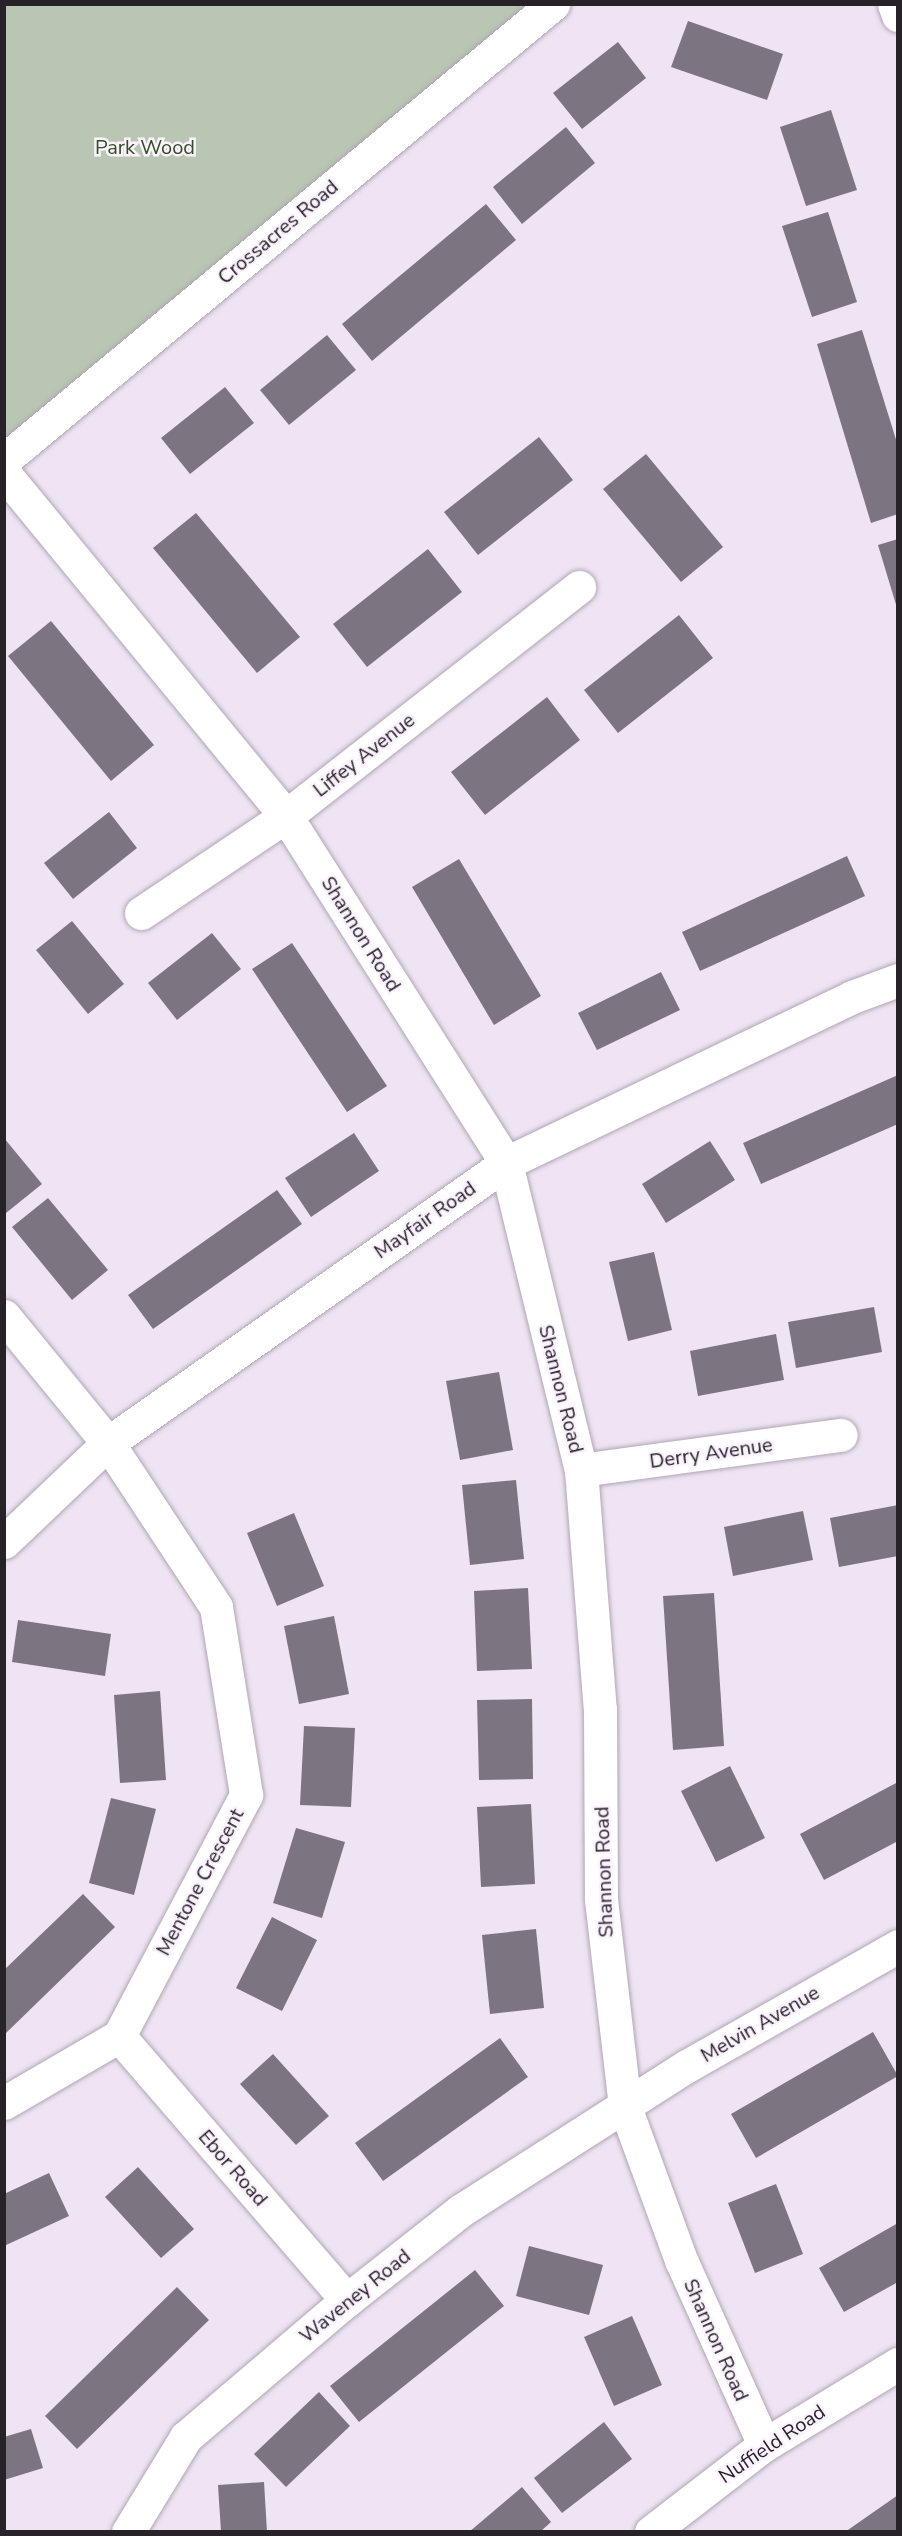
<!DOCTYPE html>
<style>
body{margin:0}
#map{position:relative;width:902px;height:2536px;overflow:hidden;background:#efe4f3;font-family:"Nunito Sans",sans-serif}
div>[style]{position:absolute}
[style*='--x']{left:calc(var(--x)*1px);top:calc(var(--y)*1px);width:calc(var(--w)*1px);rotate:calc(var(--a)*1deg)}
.green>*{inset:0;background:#b9c6b3}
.building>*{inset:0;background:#7d7482}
.roads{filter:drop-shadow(0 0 2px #b0a6b4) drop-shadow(0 0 2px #b0a6b4)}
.minor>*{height:33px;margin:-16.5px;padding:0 16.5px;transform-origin:16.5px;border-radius:16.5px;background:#fff}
span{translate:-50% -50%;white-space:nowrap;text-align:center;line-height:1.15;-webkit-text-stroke:5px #fbf2fe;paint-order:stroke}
.park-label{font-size:20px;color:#314f22}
.street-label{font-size:20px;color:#262228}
.frame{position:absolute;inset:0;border:6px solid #262228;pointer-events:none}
</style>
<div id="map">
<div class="green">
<div style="clip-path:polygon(5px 5px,530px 5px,5px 460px)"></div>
</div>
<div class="building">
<div style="clip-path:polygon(688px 21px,783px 54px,767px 100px,671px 67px)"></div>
<div style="clip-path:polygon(618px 42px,646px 78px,582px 129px,553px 93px)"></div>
<div style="clip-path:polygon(831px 110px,857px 190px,806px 206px,780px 127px)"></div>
<div style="clip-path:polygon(566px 127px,595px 163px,522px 224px,493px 187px)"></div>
<div style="clip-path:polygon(486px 204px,516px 240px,372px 361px,342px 324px)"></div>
<div style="clip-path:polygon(828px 212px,857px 302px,812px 317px,782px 226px)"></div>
<div style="clip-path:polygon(862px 330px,898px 446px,898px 514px,871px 523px,817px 344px)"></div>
<div style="clip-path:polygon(327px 335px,356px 370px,289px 425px,260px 390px)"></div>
<div style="clip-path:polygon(225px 387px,254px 423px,190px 474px,161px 438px)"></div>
<div style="clip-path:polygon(539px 437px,573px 480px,478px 555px,444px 512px)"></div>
<div style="clip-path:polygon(646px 454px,723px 547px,681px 582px,603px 489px)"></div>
<div style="clip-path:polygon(196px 513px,300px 637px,257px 673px,153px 548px)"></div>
<div style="clip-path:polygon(898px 539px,898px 608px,897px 608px,878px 545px)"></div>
<div style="clip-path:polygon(428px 549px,462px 592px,367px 667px,333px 624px)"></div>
<div style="clip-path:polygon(679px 615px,713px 658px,618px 733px,584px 690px)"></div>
<div style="clip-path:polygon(51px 621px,154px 745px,111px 781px,8px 656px)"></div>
<div style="clip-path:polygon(547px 697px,580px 740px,485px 815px,451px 772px)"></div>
<div style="clip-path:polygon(109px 812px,137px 848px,73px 899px,44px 863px)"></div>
<div style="clip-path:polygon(847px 856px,865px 896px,700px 971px,682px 932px)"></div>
<div style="clip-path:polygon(459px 859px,541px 996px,494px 1025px,412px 887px)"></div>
<div style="clip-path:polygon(72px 921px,124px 984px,88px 1014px,36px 950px)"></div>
<div style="clip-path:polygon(212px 933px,241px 969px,177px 1020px,148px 983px)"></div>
<div style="clip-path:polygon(292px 943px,387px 1086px,347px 1112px,252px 969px)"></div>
<div style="clip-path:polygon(661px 972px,680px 1010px,597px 1050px,578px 1013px)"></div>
<div style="clip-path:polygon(898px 1075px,898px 1124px,761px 1184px,743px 1143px)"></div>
<div style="clip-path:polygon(354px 1133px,379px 1171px,311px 1217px,285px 1178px)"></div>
<div style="clip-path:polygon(4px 1138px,42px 1184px,6px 1213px,4px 1211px)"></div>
<div style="clip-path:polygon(710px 1141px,735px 1180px,666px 1223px,642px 1184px)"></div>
<div style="clip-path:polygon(277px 1190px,302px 1224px,153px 1329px,128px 1295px)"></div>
<div style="clip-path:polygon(48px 1198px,108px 1270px,72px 1300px,12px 1227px)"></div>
<div style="clip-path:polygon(654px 1252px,672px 1330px,628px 1341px,609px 1262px)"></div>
<div style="clip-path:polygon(874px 1307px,882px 1352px,796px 1368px,788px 1322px)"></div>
<div style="clip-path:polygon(776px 1334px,784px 1380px,698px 1396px,690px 1351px)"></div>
<div style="clip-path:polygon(499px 1372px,513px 1450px,460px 1460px,446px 1381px)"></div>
<div style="clip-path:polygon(516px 1480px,524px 1559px,470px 1565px,462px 1485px)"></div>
<div style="clip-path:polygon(898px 1505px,898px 1556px,839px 1567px,830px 1518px)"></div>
<div style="clip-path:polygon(803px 1511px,813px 1560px,733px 1576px,724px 1527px)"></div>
<div style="clip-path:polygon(294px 1513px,324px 1586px,277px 1606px,247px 1533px)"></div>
<div style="clip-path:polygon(528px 1588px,532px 1669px,477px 1671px,474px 1591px)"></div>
<div style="clip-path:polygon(714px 1593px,724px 1746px,673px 1750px,663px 1596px)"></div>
<div style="clip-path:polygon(334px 1616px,349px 1694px,299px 1704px,284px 1626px)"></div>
<div style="clip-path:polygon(18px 1620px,111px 1634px,105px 1676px,12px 1662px)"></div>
<div style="clip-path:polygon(160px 1691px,166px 1780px,120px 1783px,114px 1695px)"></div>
<div style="clip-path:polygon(532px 1699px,533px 1779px,479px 1780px,477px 1700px)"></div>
<div style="clip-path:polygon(304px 1726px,355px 1728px,351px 1807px,300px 1805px)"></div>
<div style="clip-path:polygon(730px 1766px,765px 1838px,716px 1862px,681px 1791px)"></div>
<div style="clip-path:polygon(898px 1782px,898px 1841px,824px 1880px,800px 1834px)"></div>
<div style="clip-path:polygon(111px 1798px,156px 1809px,134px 1895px,89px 1883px)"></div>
<div style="clip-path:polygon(531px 1804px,535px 1884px,481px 1887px,477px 1807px)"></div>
<div style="clip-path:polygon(296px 1828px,345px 1842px,322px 1918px,273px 1903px)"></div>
<div style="clip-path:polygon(83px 1894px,115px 1927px,4px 2035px,4px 1970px)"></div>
<div style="clip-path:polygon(272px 1917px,317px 1940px,282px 2011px,236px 1988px)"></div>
<div style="clip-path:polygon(536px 1929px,544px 2008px,490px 2014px,482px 1935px)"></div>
<div style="clip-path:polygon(873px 2032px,898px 2076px,756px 2158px,731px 2114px)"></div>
<div style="clip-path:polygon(500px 2038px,528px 2077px,383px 2181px,355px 2143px)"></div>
<div style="clip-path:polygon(273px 2054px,329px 2116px,296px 2145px,240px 2084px)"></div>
<div style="clip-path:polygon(138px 2167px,194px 2229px,161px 2258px,105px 2197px)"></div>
<div style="clip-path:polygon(49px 2173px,69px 2216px,4px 2246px,4px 2194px)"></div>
<div style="clip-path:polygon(776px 2184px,803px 2254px,755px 2273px,728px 2203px)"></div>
<div style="clip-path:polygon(898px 2223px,898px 2282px,844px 2312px,819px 2268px)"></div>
<div style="clip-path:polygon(529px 2246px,603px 2265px,589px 2315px,516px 2296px)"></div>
<div style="clip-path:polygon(475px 2270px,504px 2306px,359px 2422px,330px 2386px)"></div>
<div style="clip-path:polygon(177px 2287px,209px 2320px,77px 2449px,45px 2416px)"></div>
<div style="clip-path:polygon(632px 2316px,662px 2385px,614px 2406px,584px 2337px)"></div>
<div style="clip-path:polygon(319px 2392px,350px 2426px,286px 2487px,254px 2454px)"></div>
<div style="clip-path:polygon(604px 2422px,632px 2459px,562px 2513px,534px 2478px)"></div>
<div style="clip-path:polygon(31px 2429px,43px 2468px,4px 2480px,4px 2437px)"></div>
<div style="clip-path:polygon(264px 2482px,267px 2532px,221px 2532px,218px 2485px)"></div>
<div style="clip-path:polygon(522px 2487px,551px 2522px,540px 2532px,469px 2532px)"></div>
<div style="clip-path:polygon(898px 2495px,898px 2532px,845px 2532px)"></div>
</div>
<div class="roads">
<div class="minor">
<div style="--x:894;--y:4;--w:12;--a:70"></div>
<div style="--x:4;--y:460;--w:714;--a:-39.71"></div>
<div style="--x:4;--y:473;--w:444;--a:50.6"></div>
<div style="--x:286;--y:816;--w:411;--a:57.6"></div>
<div style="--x:506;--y:1163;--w:316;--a:76.3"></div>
<div style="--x:581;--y:1470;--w:240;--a:85.5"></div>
<div style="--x:600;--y:1709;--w:190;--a:89.7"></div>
<div style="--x:601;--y:1899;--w:209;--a:83.4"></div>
<div style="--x:625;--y:2107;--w:163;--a:69.9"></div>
<div style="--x:681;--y:2260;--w:203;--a:65.8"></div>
<div style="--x:141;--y:913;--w:174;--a:-33.8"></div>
<div style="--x:286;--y:816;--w:372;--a:-38"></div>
<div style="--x:4;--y:1316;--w:164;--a:50.7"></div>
<div style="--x:108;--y:1443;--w:196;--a:56.6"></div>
<div style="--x:216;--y:1607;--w:190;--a:80.9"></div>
<div style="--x:246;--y:1795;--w:272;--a:117.8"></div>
<div style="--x:119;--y:2036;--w:133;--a:149.8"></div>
<div style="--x:581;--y:1470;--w:262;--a:-7.7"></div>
<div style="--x:4;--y:1542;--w:144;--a:-43.6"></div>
<div style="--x:108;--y:1443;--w:487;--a:-35.1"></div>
<div style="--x:506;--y:1163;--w:384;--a:-25.6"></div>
<div style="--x:852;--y:997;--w:49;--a:-20.3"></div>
<div style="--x:119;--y:2036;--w:349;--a:49.2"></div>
<div style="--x:128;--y:2532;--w:111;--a:-58.6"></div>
<div style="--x:186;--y:2437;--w:211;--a:-40.4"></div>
<div style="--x:347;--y:2300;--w:144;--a:-38.2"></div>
<div style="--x:460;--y:2211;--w:269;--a:-32.6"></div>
<div style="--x:687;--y:2066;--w:243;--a:-29.6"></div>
<div style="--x:651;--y:2532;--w:143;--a:-37.6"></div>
<div style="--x:764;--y:2445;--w:157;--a:-31.2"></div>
</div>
</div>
<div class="park-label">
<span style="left:145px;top:147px">Park Wood</span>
</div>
<div class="street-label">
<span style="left:278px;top:232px;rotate:-40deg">Crossacres Road</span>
<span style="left:364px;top:755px;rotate:-38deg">Liffey Avenue</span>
<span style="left:361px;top:934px;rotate:58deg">Shannon Road</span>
<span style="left:425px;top:1220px;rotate:-35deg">Mayfair Road</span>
<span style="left:561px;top:1389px;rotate:76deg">Shannon Road</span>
<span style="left:711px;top:1453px;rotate:-8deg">Derry Avenue</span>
<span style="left:604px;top:1872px;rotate:-92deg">Shannon Road</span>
<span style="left:200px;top:1882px;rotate:-62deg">Mentone Crescent</span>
<span style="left:760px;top:2024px;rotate:-30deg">Melvin Avenue</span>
<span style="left:233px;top:2168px;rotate:49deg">Ebor Road</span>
<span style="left:355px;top:2296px;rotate:-39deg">Waveney Road</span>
<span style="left:716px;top:2340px;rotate:66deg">Shannon Road</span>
<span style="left:772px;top:2444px;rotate:-34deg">Nuffield Road</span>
</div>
<div class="frame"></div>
</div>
